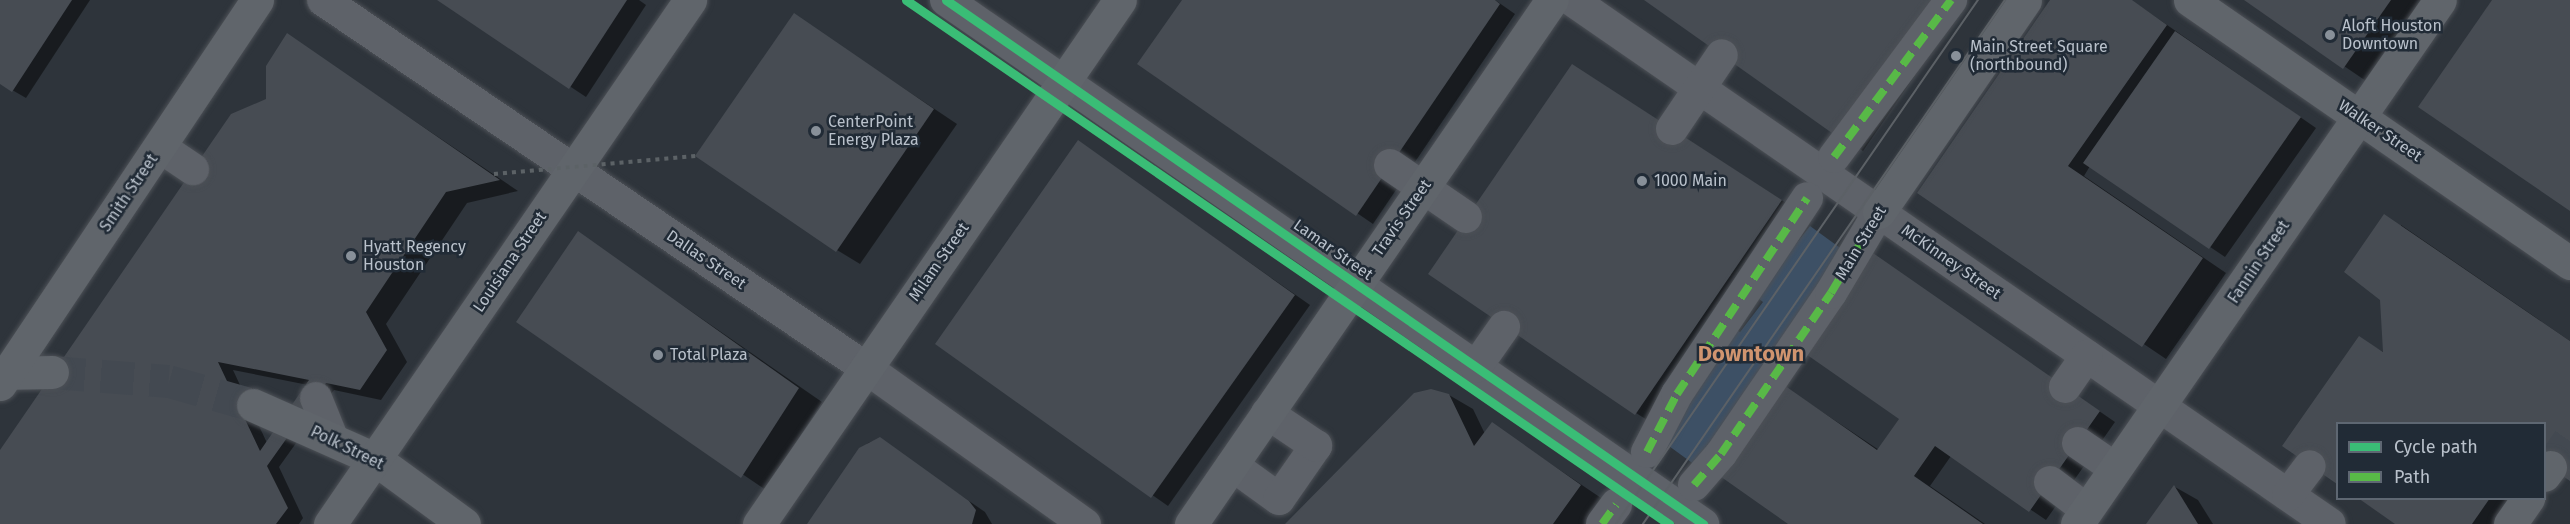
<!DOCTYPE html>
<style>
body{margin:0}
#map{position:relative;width:2570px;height:524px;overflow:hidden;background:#2e343b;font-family:"Fira Sans",sans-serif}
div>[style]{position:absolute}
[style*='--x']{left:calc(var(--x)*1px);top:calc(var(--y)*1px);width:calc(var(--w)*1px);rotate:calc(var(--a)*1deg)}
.water>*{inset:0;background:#3d5065}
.shadow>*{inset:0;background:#0007}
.building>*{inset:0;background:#474c53}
.major-tunnel>*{height:33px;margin-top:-16.5px;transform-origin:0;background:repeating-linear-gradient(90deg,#434951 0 33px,transparent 0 49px)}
.roads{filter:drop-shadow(0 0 2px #4c5056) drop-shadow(0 0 2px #4c5056)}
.minor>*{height:32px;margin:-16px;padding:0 16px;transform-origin:16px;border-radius:16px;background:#5e6269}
.major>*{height:33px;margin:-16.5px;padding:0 16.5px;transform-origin:16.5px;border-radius:16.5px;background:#60656b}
.tram>*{height:1.5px;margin:-0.75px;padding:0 0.75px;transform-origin:0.75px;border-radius:0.75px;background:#5c6166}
.path-bridge>*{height:4px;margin-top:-2px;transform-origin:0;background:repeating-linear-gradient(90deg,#5c6266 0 4.5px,transparent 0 9px)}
.quiet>*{height:8px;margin-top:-4px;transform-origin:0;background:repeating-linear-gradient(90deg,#58b947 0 15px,transparent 0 23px)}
.cycleway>*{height:9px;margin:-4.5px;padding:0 4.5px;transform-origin:4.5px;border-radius:4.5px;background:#3abd76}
.dots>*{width:16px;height:16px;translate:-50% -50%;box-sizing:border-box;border:3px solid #212b36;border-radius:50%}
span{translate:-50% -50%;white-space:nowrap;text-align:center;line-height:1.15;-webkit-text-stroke:5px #212b36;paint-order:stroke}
.poi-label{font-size:16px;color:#b9c1cb}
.left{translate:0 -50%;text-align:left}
.street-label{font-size:16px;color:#b9c1cb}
.district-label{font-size:22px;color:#d0946f;font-weight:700}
.legend{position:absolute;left:2336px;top:422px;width:210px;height:78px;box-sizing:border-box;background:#212b36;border:2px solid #5e6772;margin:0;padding:8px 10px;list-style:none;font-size:18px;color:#b9c1cb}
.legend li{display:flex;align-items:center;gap:12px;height:30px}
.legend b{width:30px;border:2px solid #5e6772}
</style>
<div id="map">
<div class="water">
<div style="clip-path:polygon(1810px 226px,1843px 250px,1695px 465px,1662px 441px,1733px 328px,1740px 332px,1763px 302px,1755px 296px)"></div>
</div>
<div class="shadow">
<div style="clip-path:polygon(0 0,90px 0,26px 98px,0 83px)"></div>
<div style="clip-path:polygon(440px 0,639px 0,646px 5px,586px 97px)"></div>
<div style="clip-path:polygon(1184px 0,1495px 0,1515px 14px,1373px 224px,1139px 64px)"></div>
<div style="clip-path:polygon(1647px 0,1967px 0,1863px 151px)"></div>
<div style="clip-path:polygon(2052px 0,2131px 0,2316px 128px,2225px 257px,2090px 166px,2084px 176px,2226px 273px,2166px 359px,1919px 192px)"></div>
<div style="clip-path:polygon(2247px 0,2422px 0,2366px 81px)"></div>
<div style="clip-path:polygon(794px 15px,957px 124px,860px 264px,837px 250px)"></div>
<div style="clip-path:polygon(evenodd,287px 35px,518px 191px,467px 203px,386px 324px,407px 362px,381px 400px,334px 390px,279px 467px,303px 518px,299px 524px,0 524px,0 453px,267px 100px,287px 35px,233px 370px,308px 385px,267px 443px,233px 370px)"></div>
<div style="clip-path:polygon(1588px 75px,1797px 210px,1652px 423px,1636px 413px)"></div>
<div style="clip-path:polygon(1078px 142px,1310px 305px,1168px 506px,937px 344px)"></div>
<div style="clip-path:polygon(2401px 225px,2570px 341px,2570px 480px,2544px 424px,2338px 424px,2338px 483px,2284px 446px,2359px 338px,2385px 353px)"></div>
<div style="clip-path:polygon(578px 233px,822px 402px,766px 490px,518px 322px)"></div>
<div style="clip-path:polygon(1873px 255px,2115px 422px,2046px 520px,1951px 456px,1930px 486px,1985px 524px,1791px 524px,1782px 385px,1879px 450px,1901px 419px)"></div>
<div style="clip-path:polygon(1449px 395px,1473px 409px,1485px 434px,1492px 424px,1604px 500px,1587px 524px,1287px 524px)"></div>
<div style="clip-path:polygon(879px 439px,985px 512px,992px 524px,811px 524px,868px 443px)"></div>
<div style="clip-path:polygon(2175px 487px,2198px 500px,2213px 524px,2148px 524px)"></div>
<div style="clip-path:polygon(2361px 498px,2523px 498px,2505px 524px,2398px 524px)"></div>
</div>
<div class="building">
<div style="clip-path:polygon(0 0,72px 0,12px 92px,0 84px)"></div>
<div style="clip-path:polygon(437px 0,627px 0,569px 89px)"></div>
<div style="clip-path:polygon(1182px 0,1495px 0,1500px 4px,1356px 216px,1137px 64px)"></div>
<div style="clip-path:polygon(1644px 0,1934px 0,1839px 138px)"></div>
<div style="clip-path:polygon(2050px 0,2132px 0,2167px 25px,2068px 166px,2203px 258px,2142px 347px,1917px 193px)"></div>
<div style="clip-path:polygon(2244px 0,2391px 0,2343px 69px)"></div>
<div style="clip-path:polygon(2492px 0,2570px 0,2570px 211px,2418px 107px)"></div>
<div style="clip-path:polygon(794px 13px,934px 109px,836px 252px,695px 156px)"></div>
<div style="clip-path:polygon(2175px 31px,2301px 117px,2209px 249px,2083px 163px)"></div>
<div style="clip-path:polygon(evenodd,287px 33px,500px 180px,446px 192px,366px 312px,387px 350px,360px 390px,326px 383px,267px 466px,288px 508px,276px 524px,0 524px,0 450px,231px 114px,266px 99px,266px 66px,287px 33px,218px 362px,309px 380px,260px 451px,218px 362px)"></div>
<div style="clip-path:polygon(1572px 64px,1782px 200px,1635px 415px,1428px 274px)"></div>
<div style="clip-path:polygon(1078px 140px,1295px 295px,1151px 498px,935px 344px)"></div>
<div style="clip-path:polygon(2384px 214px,2570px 341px,2570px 481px,2544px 463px,2544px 423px,2337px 423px,2337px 484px,2282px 446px,2359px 336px,2383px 352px,2380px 300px,2344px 272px)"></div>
<div style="clip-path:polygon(578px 231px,799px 388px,741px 478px,516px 322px)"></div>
<div style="clip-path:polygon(1873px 253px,2100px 411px,2029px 512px,1935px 446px,1914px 476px,1983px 524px,1788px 524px,1717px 474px,1781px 383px,1877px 450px,1899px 419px,1803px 352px)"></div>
<div style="clip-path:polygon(1431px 389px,1449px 394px,1474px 446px,1492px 422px,1581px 485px,1553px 524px,1285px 524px,1414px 393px)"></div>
<div style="clip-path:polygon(880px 437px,969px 501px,976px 510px,972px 524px,807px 524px,859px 448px)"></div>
<div style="clip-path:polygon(2174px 485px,2198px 524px,2146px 524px)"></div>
<div style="clip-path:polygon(2358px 498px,2490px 498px,2472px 524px,2395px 524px)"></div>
</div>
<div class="major-tunnel">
<div style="--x:52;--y:372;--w:117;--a:4.4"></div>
<div style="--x:169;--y:381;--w:87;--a:15.9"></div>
<div style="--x:2550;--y:467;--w:35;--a:-55"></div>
</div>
<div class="roads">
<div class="minor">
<div style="--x:323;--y:0;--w:656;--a:34.13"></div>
<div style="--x:866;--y:368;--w:269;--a:35.5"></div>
<div style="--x:946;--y:0;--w:921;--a:34.69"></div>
<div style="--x:1572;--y:0;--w:921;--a:34.66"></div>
<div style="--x:1672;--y:129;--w:89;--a:-56"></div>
<div style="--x:160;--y:147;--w:40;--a:34"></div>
<div style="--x:1834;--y:157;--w:196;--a:-53.3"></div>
<div style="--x:1390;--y:165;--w:92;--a:34.4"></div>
<div style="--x:1476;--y:367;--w:49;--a:-55"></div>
<div style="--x:2065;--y:387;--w:38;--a:-55"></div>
<div style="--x:316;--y:398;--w:45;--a:68"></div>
<div style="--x:2078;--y:443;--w:46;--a:34.4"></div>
<div style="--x:1647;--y:452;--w:65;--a:-62.7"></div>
<div style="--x:1677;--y:394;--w:235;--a:-56.4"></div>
<div style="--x:1232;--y:465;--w:58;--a:35.9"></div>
<div style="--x:1279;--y:499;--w:65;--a:-55.1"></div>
<div style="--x:1316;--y:446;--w:59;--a:-146"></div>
<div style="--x:2050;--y:482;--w:46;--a:37.1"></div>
<div style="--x:1694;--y:485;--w:41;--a:-48.9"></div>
<div style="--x:1721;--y:454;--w:195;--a:-55.7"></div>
<div style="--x:1831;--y:293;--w:94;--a:-59.3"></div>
<div style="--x:2288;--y:495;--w:36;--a:-53"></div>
<div style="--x:1602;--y:524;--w:24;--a:-54"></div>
</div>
<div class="major">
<div style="--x:2190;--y:0;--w:462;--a:34.7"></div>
<div style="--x:1879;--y:212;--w:257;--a:-55.4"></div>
<div style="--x:0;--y:373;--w:52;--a:-1.1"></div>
<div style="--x:0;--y:384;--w:462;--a:-56.2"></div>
<div style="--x:253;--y:405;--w:133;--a:23.9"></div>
<div style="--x:375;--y:459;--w:110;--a:36.1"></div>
<div style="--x:2544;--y:475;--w:10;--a:-53"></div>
<div style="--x:330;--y:524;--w:636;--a:-55.51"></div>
<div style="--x:759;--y:524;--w:636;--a:-55.44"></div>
<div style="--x:1191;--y:524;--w:636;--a:-55.44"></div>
<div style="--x:2077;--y:524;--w:637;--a:-55.29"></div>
<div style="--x:2510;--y:524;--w:32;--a:-55"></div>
</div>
</div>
<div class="tram">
<div style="--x:1616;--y:524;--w:637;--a:-55.36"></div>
<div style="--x:1643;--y:524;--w:637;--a:-55.36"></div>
</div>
<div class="path-bridge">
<div style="--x:494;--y:174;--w:202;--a:-5.1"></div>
</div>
<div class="quiet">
<div style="--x:1834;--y:157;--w:196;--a:-53.3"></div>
<div style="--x:1647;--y:452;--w:65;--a:-62.7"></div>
<div style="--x:1677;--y:394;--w:235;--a:-56.4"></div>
<div style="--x:1694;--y:485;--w:41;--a:-48.9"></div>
<div style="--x:1721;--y:454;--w:195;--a:-55.7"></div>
<div style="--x:1831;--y:293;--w:94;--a:-59.3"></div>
<div style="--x:1602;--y:524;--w:24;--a:-54"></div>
</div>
<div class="cycleway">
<div style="--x:906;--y:0;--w:926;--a:34.48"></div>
<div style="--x:946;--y:0;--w:921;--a:34.69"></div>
</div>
<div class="dots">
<div style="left:2330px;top:35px;background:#889099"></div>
<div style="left:1956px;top:56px;background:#889099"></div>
<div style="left:816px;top:131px;background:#889099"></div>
<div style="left:1642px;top:181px;background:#889099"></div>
<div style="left:351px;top:256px;background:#889099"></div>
<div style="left:658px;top:355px;background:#889099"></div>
</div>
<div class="poi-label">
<span class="left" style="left:2342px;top:35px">Aloft Houston<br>Downtown</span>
<span class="left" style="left:1970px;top:56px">Main Street Square<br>(northbound)</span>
<span class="left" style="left:828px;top:131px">CenterPoint<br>Energy Plaza</span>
<span class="left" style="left:1654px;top:181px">1000 Main</span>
<span class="left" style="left:363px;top:256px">Hyatt Regency<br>Houston</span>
<span class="left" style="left:670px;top:355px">Total Plaza</span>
</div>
<div class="street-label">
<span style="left:2380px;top:131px;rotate:34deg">Walker Street</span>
<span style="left:129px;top:193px;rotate:-56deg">Smith Street</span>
<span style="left:1402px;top:218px;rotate:-55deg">Travis Street</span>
<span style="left:1861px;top:243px;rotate:-59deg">Main Street</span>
<span style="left:1333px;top:250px;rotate:35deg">Lamar Street</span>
<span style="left:706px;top:260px;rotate:34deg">Dallas Street</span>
<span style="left:510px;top:262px;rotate:-56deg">Louisiana Street</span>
<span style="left:939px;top:262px;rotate:-55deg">Milam Street</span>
<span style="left:1951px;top:262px;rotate:35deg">McKinney Street</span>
<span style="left:2259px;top:262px;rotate:-56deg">Fannin Street</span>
<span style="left:347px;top:448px;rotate:26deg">Polk Street</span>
</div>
<div class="district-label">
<span style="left:1751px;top:354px">Downtown</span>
</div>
<ul class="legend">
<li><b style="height:8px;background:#3abd76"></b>Cycle path</li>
<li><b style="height:8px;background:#58b947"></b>Path</li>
</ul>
</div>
